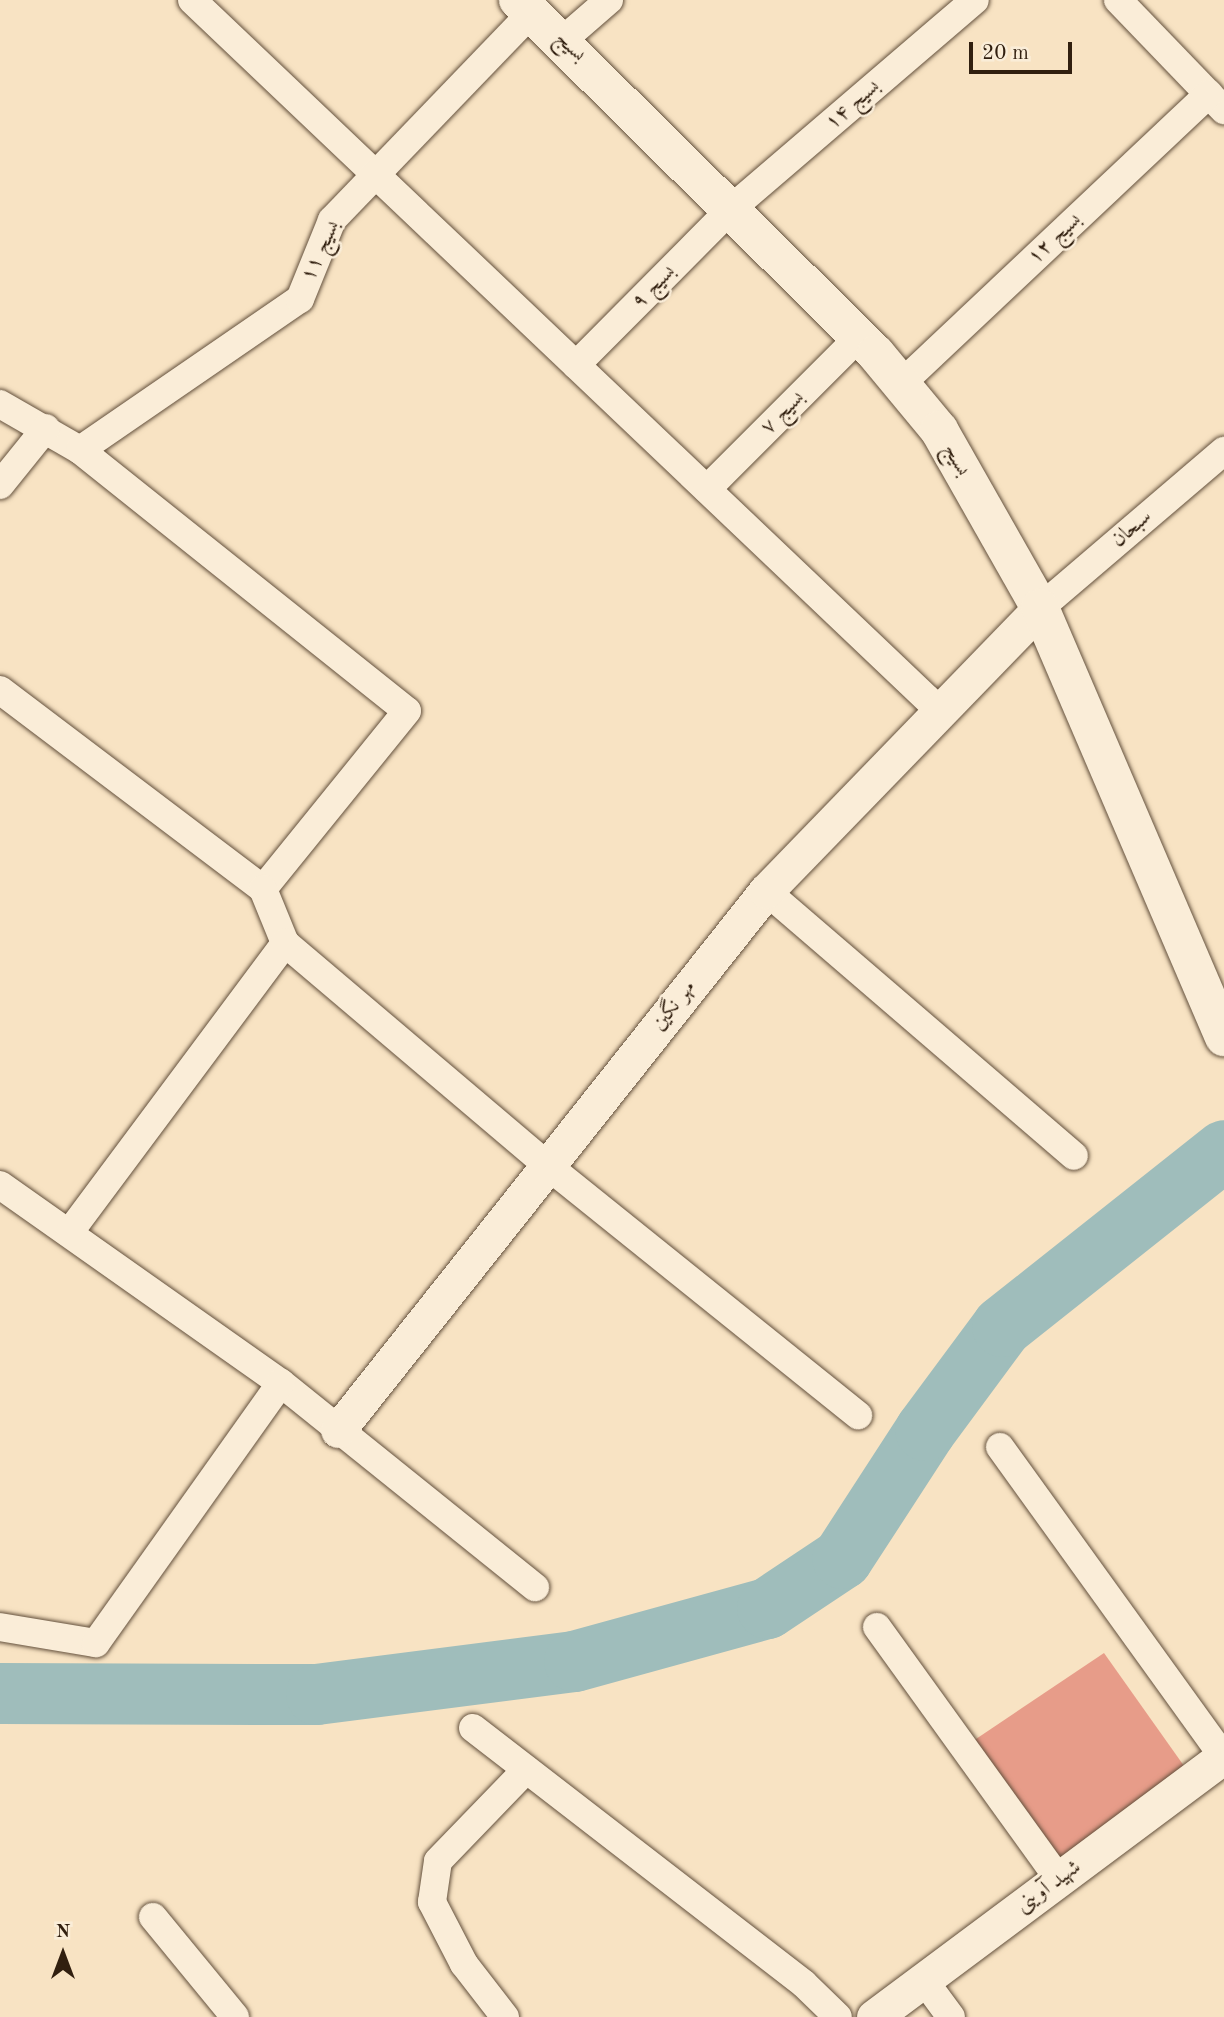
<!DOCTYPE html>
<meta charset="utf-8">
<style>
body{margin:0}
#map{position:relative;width:1224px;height:2017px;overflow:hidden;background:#f8e3c3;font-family:"Old Standard TT",Amiri,serif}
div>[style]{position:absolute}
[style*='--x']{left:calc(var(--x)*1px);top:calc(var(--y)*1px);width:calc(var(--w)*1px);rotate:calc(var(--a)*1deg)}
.river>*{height:61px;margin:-30.5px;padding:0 30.5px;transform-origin:30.5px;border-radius:30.5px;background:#9fbdbb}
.building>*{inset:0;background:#e79c89}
.roads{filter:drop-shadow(0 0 2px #63503c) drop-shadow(0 0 2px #63503c)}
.minor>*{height:28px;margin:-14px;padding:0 14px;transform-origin:14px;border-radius:14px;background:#faedd8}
.tertiary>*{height:35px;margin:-17.5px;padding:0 17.5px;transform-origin:17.5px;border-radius:17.5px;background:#faedd8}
.secondary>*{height:38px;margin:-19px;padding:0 19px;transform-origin:19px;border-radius:19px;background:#faedd8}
span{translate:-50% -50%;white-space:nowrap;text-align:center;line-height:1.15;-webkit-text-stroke:5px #faedd8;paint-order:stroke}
.street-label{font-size:21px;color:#311f0f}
.north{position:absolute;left:28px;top:1919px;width:70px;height:70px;-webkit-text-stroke:5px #faedd8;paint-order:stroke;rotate:0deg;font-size:19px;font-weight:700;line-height:28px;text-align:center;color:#311f0f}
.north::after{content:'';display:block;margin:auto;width:24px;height:32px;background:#311f0f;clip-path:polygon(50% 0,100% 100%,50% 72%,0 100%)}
.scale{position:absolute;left:969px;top:42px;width:103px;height:32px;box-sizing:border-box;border:4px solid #311f0f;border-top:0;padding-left:9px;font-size:21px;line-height:24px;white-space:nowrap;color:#311f0f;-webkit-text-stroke:5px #faedd8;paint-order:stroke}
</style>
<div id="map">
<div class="river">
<div style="--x:0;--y:1693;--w:316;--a:0.2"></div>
<div style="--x:316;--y:1694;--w:260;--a:-7.3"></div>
<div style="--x:574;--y:1661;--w:200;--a:-15.4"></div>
<div style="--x:767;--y:1608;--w:90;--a:-33.7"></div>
<div style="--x:842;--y:1558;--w:153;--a:-57"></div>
<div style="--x:925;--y:1430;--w:129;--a:-53.5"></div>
<div style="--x:1002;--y:1326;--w:283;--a:-38.4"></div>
</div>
<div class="building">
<div style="clip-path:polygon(1104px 1653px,1189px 1773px,1061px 1863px,973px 1741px)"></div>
</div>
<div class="roads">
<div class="minor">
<div style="--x:192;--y:0;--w:1032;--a:43.55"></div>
<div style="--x:1118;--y:0;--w:153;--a:46.1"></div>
<div style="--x:563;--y:40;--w:61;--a:-41"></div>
<div style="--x:576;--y:365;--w:220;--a:-45.2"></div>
<div style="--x:731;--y:209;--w:321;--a:-40.6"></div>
<div style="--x:901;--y:384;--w:423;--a:-43.3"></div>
<div style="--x:0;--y:404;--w:92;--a:29.9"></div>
<div style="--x:80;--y:450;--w:418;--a:38.6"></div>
<div style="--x:407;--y:711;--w:229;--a:129"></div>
<div style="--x:80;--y:450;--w:267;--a:-34.5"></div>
<div style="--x:300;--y:299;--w:85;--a:-67.9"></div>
<div style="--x:332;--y:220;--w:289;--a:-46.1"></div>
<div style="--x:0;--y:485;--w:73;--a:-51.1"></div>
<div style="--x:707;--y:489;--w:215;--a:-45"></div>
<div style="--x:1040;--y:608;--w:242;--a:-40.5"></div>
<div style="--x:0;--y:690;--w:330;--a:37.1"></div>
<div style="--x:263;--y:889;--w:58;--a:67.8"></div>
<div style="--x:285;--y:943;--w:345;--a:40.3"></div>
<div style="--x:548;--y:1166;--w:398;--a:38.8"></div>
<div style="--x:766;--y:891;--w:406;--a:40.7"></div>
<div style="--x:0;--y:1185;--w:344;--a:35.2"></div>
<div style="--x:281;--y:1383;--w:326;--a:38.8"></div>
<div style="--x:69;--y:1233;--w:362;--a:-53.3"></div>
<div style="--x:1000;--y:1447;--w:383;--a:54.2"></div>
<div style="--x:0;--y:1627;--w:97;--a:9.5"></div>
<div style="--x:96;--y:1643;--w:319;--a:-54.6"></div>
<div style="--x:877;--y:1627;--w:311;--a:54.2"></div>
<div style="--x:473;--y:1728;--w:418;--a:37.7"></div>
<div style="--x:804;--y:1984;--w:47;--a:44.1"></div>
<div style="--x:153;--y:1917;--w:129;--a:50.6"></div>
<div style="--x:923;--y:1979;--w:47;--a:53.6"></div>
<div style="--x:505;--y:2017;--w:67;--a:-127.7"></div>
<div style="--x:464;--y:1964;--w:70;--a:-117.3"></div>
<div style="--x:432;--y:1902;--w:41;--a:-81.7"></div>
<div style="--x:438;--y:1861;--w:127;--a:-46"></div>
</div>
<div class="tertiary">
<div style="--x:338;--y:1430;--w:688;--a:-51.55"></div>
<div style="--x:766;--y:891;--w:394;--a:-45.9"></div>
<div style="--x:874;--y:2017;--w:437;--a:-36.7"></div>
</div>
<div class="secondary">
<div style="--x:518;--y:0;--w:503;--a:44.68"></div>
<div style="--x:876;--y:354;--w:99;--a:50.3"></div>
<div style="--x:939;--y:430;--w:205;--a:60.4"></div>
<div style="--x:1040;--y:608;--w:467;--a:66.8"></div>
</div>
</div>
<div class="street-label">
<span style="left:570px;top:47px;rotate:43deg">بسیج</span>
<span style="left:853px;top:105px;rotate:-41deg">بسیج ۱۴</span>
<span style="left:1055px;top:239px;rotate:-43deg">بسیج ۱۲</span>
<span style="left:321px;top:251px;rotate:-65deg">بسیج ۱۱</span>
<span style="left:654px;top:287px;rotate:-45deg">بسیج ۹</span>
<span style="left:783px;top:413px;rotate:-45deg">بسیج ۷</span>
<span style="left:956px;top:460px;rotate:60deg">بسیج</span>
<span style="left:1132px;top:529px;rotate:-41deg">سبحان</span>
<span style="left:674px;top:1006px;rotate:-52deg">مهر نگین</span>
<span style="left:1049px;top:1887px;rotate:-36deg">شهید آوینی</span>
</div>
<div class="north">N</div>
<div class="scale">20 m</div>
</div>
